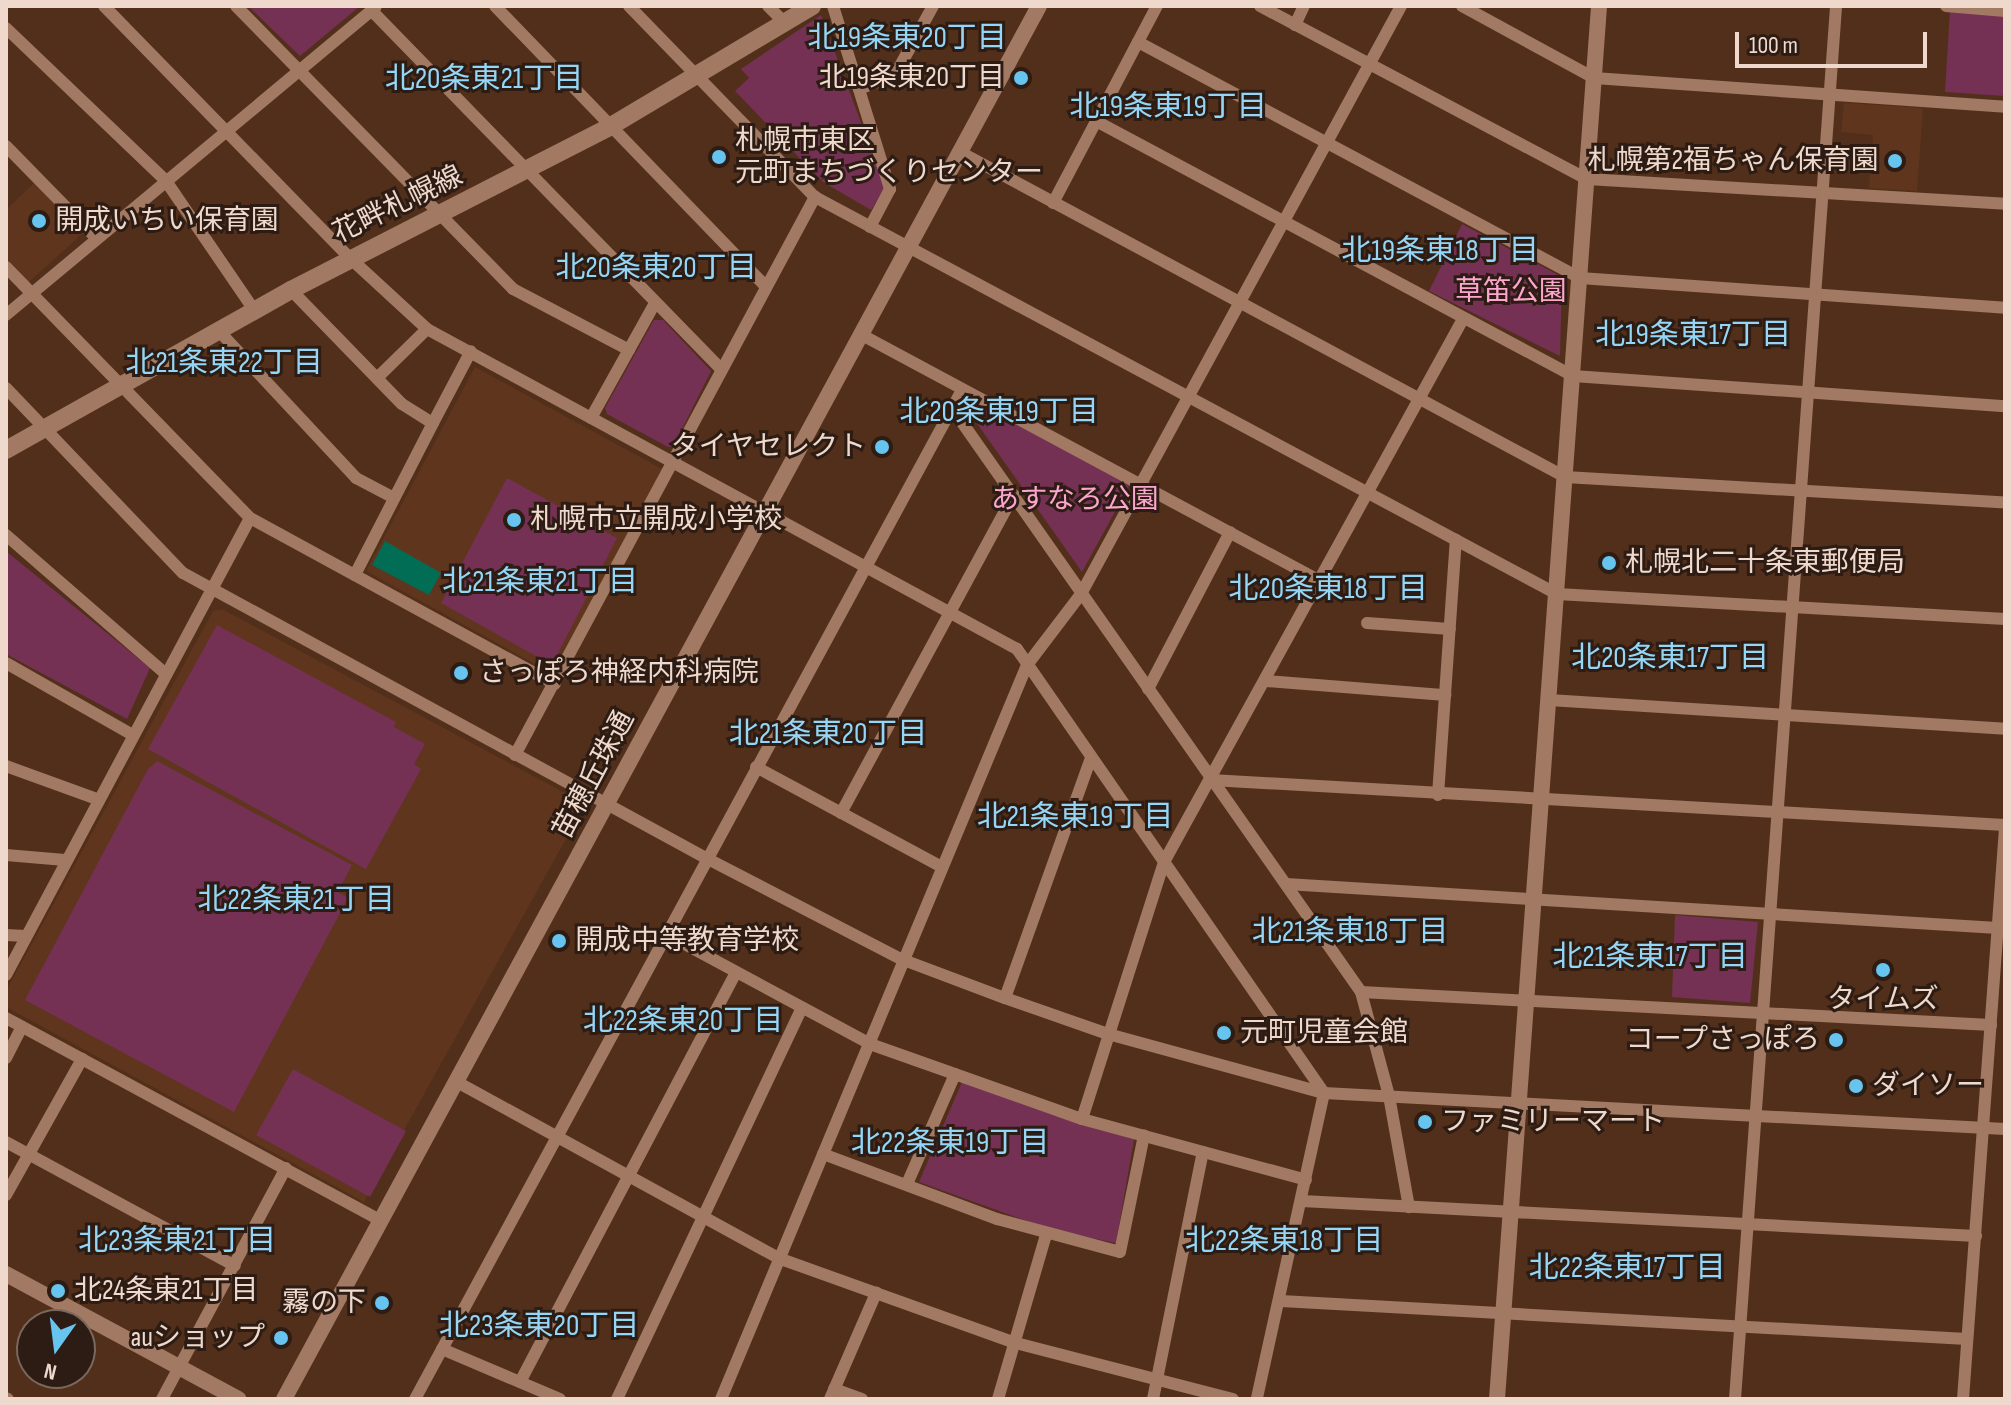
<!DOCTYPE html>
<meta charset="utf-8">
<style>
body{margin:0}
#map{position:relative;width:2011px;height:1405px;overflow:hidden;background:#522f1a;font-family:"Sofia Sans Condensed","Noto Sans JP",sans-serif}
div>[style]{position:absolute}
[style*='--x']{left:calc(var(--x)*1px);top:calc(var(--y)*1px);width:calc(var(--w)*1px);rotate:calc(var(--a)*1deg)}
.built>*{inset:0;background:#5f351d}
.green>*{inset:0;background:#743154}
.water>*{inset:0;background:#006d54}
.minor>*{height:12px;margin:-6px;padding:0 6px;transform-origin:6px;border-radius:6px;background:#a27963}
.tertiary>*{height:16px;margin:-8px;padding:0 8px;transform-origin:8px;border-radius:8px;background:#a27963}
.secondary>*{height:18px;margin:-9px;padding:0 9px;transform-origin:9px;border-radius:9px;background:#a27963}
.dots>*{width:22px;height:22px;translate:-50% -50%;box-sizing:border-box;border:4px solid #2c1c13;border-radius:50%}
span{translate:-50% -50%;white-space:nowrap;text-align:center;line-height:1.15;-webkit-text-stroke:6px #2c1c13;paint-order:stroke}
.poi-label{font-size:28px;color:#efd8cc}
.right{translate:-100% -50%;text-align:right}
.left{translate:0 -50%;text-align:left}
.street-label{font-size:28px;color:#efd8cc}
.park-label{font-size:28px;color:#fca5ce}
.neighbourhood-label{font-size:30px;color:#95d6f6}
.frame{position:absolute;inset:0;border:8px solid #efd8cc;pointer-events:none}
.north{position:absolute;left:16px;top:1309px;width:80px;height:80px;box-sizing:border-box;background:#2c1c13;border:2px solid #7a675d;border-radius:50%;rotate:194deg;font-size:22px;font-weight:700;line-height:32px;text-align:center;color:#efd8cc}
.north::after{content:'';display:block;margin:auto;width:28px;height:36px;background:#66c4ef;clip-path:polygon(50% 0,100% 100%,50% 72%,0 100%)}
.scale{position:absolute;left:1735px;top:32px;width:192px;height:36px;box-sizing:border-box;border:4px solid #efd8cc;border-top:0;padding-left:10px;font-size:24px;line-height:28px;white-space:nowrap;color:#efd8cc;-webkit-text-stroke:6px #2c1c13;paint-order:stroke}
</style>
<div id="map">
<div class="built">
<div style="clip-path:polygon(1844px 103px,1923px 108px,1917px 191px,1869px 188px,1873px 135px,1841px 132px)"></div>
<div style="clip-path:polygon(35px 182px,83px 233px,28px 283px,6px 261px,6px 210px)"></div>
<div style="clip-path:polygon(475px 367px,662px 469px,553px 674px,366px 571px)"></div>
<div style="clip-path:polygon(222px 609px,578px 800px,581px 812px,364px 1202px,6px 1007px,6px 991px,213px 611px)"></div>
</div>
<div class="green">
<div style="clip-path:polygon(248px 6px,360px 6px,300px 56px)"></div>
<div style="clip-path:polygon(1950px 10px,2005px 14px,2005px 96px,1945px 92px)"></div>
<div style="clip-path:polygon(821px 15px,885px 187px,871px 210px,823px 182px,735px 91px,749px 78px,741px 69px)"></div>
<div style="clip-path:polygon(1462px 224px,1562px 277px,1560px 356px,1429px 291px)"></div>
<div style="clip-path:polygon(654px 320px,663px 320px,711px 371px,673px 447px,668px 447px,607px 414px,605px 408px)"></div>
<div style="clip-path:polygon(968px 398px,1130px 484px,1082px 572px,964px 405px)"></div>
<div style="clip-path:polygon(507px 478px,617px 538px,552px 665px,441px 603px)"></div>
<div style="clip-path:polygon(7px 552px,150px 668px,127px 719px,6px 654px)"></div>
<div style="clip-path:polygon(217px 625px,396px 722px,394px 727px,425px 744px,414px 764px,421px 769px,366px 869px,148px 749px)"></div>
<div style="clip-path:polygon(157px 761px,352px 865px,338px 892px,348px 898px,234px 1112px,25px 1000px,148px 769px)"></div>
<div style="clip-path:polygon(1675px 915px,1758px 922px,1750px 1003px,1672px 997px)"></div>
<div style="clip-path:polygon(293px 1069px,406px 1131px,370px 1197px,256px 1135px)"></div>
<div style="clip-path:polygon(962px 1082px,1134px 1139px,1116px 1243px,1052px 1230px,919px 1182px)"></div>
</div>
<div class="water">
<div style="clip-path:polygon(385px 541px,441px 573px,429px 595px,372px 565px)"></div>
</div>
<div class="minor">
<div style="--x:104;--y:6;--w:354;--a:45.7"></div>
<div style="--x:351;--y:259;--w:103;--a:42.6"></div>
<div style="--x:427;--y:329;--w:671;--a:28.47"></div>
<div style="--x:1017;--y:649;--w:540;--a:55.34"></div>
<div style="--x:1324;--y:1093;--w:313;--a:102.4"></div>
<div style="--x:236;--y:6;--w:396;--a:45.6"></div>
<div style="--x:513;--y:289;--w:131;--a:27.7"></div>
<div style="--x:495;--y:6;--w:390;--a:46"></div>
<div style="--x:629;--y:6;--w:267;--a:45.8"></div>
<div style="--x:815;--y:197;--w:842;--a:28.15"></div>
<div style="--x:1557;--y:594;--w:449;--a:3.2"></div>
<div style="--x:768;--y:6;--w:24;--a:45"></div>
<div style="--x:833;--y:6;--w:192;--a:72.7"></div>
<div style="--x:890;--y:189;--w:43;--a:117.8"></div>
<div style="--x:1260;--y:6;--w:370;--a:27.9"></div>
<div style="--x:1587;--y:179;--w:419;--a:3.4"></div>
<div style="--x:1462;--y:6;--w:150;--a:28.6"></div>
<div style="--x:1594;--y:78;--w:412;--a:4"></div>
<div style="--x:1946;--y:6;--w:59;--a:4.8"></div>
<div style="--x:372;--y:11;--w:501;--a:45.73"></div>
<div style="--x:1295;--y:25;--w:21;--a:-65"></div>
<div style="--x:6;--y:28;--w:221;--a:43.7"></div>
<div style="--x:166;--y:181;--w:156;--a:55.7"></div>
<div style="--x:1138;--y:42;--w:501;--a:28.1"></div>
<div style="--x:1580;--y:278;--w:426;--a:4"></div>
<div style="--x:859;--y:89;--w:39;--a:-21"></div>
<div style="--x:895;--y:75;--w:79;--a:-61.2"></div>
<div style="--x:1096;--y:121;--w:541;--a:28.13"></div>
<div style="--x:1573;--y:376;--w:433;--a:4"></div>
<div style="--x:6;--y:146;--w:130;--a:45.6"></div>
<div style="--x:960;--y:152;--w:687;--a:28.24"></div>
<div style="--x:1565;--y:477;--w:441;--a:3.3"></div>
<div style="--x:1053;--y:203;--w:223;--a:-62.2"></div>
<div style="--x:6;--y:267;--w:350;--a:45.8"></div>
<div style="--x:250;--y:518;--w:347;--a:28.6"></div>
<div style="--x:291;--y:290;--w:159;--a:45.8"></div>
<div style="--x:402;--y:404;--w:36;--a:32"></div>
<div style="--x:433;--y:423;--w:171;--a:117.2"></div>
<div style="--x:6;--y:315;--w:481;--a:-39.8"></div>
<div style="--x:219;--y:331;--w:201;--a:47"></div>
<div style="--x:356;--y:478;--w:43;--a:27.8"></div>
<div style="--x:862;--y:335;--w:520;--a:28.24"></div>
<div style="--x:377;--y:378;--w:70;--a:-44.4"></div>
<div style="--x:6;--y:388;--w:256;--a:46.3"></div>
<div style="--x:183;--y:573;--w:596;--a:28.59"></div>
<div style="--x:706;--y:858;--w:220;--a:27.4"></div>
<div style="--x:901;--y:959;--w:111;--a:20.6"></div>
<div style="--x:1005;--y:998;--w:109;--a:19.3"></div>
<div style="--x:1108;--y:1034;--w:224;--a:15.3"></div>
<div style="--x:1324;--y:1093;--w:682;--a:3.03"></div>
<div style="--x:952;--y:408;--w:713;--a:54.99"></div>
<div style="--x:1361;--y:992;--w:108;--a:74.9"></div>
<div style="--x:1389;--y:1096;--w:113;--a:79.8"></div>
<div style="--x:591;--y:418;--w:132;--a:-60.9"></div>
<div style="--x:433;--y:423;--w:81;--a:-62.2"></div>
<div style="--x:6;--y:535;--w:211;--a:41"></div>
<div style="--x:1367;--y:623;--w:83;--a:4.1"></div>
<div style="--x:6;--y:663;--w:144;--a:29.6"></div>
<div style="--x:1266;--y:681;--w:180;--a:4.5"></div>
<div style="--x:1148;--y:689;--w:177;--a:-62.4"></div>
<div style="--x:1549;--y:700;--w:457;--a:3.6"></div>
<div style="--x:515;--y:755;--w:634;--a:-61.74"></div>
<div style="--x:6;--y:766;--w:97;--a:19.9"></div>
<div style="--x:756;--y:767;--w:209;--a:28.3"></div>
<div style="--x:1211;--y:780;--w:795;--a:3.24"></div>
<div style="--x:1438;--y:795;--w:256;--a:-86"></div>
<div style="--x:841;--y:813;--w:362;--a:-61.5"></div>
<div style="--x:6;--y:855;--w:59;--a:4.8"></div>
<div style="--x:1286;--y:884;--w:713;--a:3.54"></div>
<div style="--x:666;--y:934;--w:232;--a:28.3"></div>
<div style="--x:870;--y:1044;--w:225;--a:19.5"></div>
<div style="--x:1082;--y:1119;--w:232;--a:15.2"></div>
<div style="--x:6;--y:935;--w:19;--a:3"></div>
<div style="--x:6;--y:975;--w:518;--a:-61.9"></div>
<div style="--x:1361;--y:992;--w:631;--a:3"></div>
<div style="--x:1005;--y:998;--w:255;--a:-70.3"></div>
<div style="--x:6;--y:1018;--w:427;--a:28.4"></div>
<div style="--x:6;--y:1058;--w:35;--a:-63"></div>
<div style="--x:457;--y:1082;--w:366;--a:28.7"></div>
<div style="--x:778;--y:1258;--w:253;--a:19.7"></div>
<div style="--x:1016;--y:1343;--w:224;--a:14.5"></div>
<div style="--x:1082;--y:1119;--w:270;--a:-72.3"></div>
<div style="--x:1164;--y:862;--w:620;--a:-61.16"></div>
<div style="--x:6;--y:1142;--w:260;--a:28.4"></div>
<div style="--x:823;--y:1154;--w:186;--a:20.5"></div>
<div style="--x:997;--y:1219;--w:127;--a:15"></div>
<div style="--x:1120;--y:1252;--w:119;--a:-78.4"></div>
<div style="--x:907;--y:1184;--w:120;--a:-66.4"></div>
<div style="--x:6;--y:1195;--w:156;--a:-60.8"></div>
<div style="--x:1302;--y:1201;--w:675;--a:2.97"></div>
<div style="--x:1281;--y:1301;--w:687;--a:3.17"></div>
<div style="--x:442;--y:1349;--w:128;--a:23"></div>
<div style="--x:520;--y:1382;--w:463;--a:-62.2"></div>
<div style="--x:834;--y:1389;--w:30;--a:20"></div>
<div style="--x:6;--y:1398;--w:2;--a:27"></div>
<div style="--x:162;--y:1399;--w:262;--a:-61.8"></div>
<div style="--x:415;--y:1399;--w:1148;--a:-61.54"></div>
<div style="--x:617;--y:1399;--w:433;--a:-64.7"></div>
<div style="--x:721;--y:1399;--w:795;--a:-67.37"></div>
<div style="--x:1027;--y:665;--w:89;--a:-52.7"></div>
<div style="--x:1081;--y:594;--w:669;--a:-61.44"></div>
<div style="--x:830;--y:1399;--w:116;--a:-66.5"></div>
<div style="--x:998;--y:1399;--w:171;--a:-73.7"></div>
<div style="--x:1153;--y:1399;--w:252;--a:-78.6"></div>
<div style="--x:1735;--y:1399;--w:1397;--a:-85.85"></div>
<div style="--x:1963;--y:1399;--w:572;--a:-85.79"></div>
</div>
<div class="tertiary">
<div style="--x:6;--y:1274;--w:264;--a:28.3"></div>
<div style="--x:284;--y:1399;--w:1584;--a:-61.54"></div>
<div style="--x:1497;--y:1399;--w:1397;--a:-85.81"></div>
</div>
<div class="secondary">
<div style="--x:6;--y:450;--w:327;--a:-29.3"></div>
<div style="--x:291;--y:290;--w:360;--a:-27.1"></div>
<div style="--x:611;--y:126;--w:234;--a:-30.8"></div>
</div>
<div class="dots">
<div style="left:1021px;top:78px;background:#66c4ef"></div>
<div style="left:719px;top:157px;background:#66c4ef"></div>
<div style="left:1895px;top:161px;background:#66c4ef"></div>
<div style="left:39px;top:221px;background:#66c4ef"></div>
<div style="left:882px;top:447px;background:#66c4ef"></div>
<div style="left:514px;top:520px;background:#66c4ef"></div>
<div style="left:1609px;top:563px;background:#66c4ef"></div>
<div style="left:461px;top:673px;background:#66c4ef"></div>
<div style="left:559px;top:941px;background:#66c4ef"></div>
<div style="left:1883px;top:970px;background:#66c4ef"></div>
<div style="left:1224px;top:1033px;background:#66c4ef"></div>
<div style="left:1836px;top:1040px;background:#66c4ef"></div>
<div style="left:1856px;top:1086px;background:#66c4ef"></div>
<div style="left:1425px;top:1122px;background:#66c4ef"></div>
<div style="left:58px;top:1291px;background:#66c4ef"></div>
<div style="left:382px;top:1303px;background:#66c4ef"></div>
<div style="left:281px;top:1338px;background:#66c4ef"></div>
</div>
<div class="poi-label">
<span class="right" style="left:1005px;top:78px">北19条東20丁目</span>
<span class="left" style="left:735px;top:157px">札幌市東区<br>元町まちづくりセンター</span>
<span class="right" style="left:1879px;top:161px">札幌第2福ちゃん保育園</span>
<span class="left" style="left:55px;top:221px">開成いちい保育園</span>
<span class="right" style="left:866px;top:447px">タイヤセレクト</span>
<span class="left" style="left:530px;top:520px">札幌市立開成小学校</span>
<span class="left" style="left:1625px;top:563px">札幌北二十条東郵便局</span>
<span class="left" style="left:479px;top:673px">さっぽろ神経内科病院</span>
<span class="left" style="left:575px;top:941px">開成中等教育学校</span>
<span style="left:1883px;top:1000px">タイムズ</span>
<span class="left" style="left:1240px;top:1033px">元町児童会館</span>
<span class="right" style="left:1820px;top:1040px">コープさっぽろ</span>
<span class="left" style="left:1872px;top:1086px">ダイソー</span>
<span class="left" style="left:1441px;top:1122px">ファミリーマート</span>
<span class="left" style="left:74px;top:1291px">北24条東21丁目</span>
<span class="right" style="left:366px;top:1303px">霧の下</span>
<span class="right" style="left:265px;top:1338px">auショップ</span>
</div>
<div class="street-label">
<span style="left:398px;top:205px;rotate:-26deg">花畔札幌線</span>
<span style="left:594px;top:775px;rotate:-62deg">苗穂丘珠通</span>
</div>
<div class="park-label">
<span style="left:1511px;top:292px">草笛公園</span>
<span style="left:1075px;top:500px">あすなろ公園</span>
</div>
<div class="neighbourhood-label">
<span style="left:907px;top:38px">北19条東20丁目</span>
<span style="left:484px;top:79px">北20条東21丁目</span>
<span style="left:1168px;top:107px">北19条東19丁目</span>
<span style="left:1440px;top:251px">北19条東18丁目</span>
<span style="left:656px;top:268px">北20条東20丁目</span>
<span style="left:1693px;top:335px">北19条東17丁目</span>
<span style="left:224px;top:363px">北21条東22丁目</span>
<span style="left:999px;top:412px">北20条東19丁目</span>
<span style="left:540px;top:582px">北21条東21丁目</span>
<span style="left:1328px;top:589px">北20条東18丁目</span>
<span style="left:1670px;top:658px">北20条東17丁目</span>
<span style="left:828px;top:734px">北21条東20丁目</span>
<span style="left:1075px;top:817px">北21条東19丁目</span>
<span style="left:296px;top:900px">北22条東21丁目</span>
<span style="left:1350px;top:932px">北21条東18丁目</span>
<span style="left:1650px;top:957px">北21条東17丁目</span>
<span style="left:683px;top:1021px">北22条東20丁目</span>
<span style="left:950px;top:1143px">北22条東19丁目</span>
<span style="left:177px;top:1241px">北23条東21丁目</span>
<span style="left:1284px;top:1241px">北22条東18丁目</span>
<span style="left:1627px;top:1268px">北22条東17丁目</span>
<span style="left:539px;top:1326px">北23条東20丁目</span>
</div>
<div class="frame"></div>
<div class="north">N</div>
<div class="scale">100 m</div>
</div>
